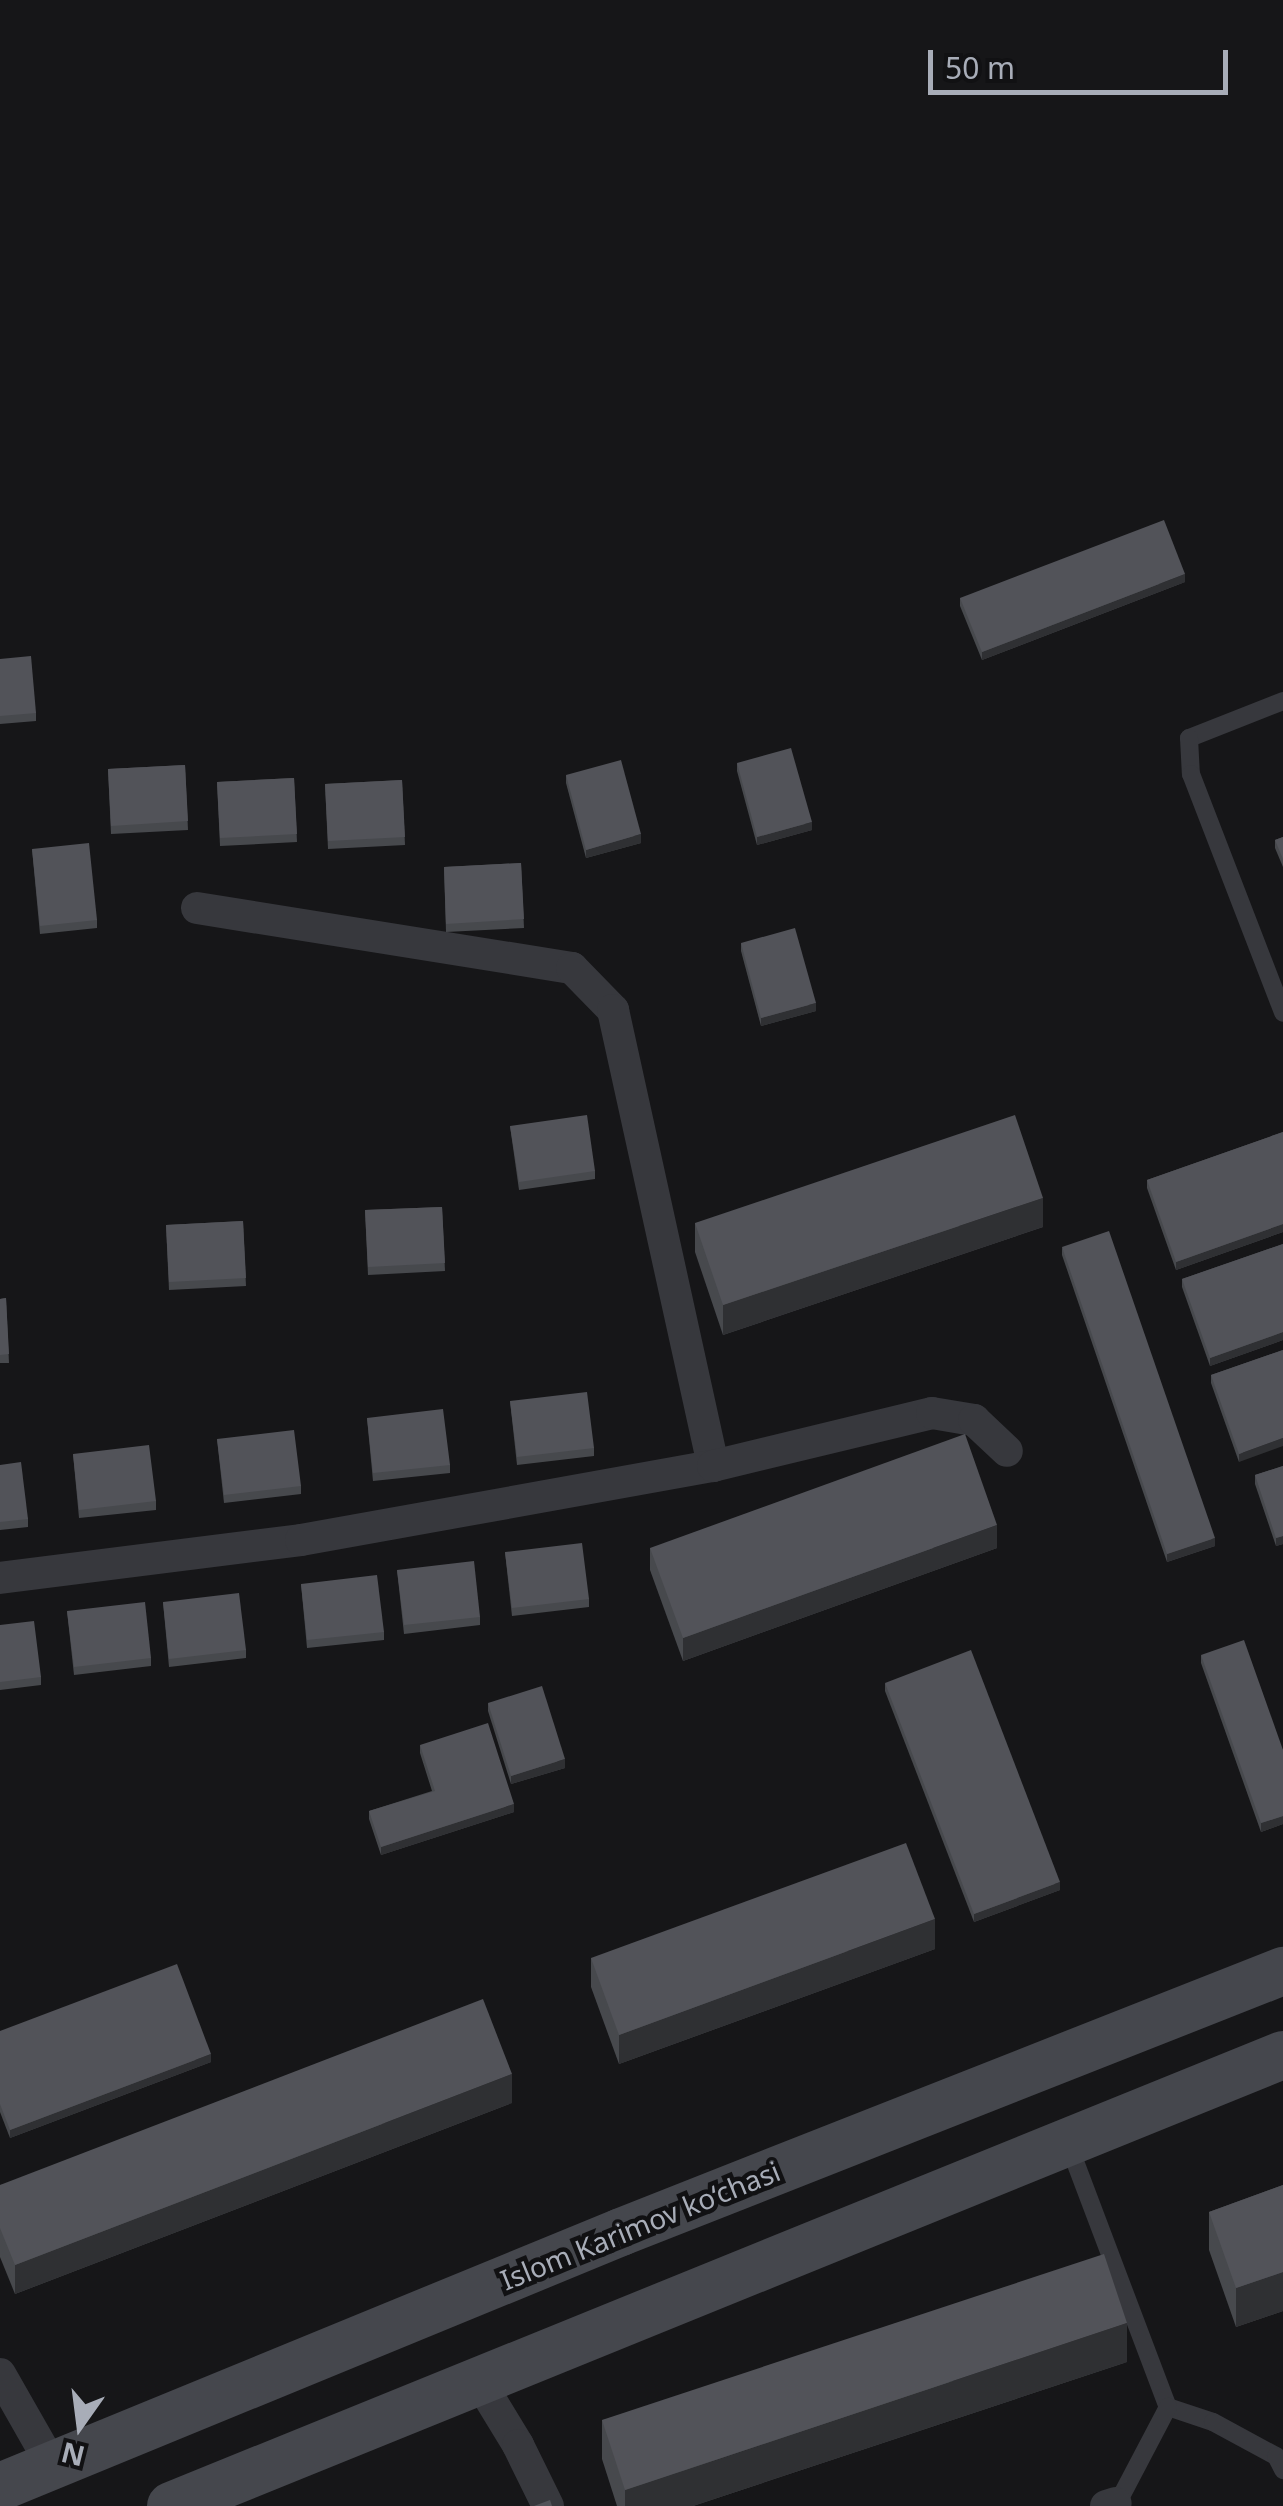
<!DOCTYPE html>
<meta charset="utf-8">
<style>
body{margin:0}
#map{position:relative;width:1283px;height:2506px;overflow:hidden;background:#161618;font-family:"Noto Sans",sans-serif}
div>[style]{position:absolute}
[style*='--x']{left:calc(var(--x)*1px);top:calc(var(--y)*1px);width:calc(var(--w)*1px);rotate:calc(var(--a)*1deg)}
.lane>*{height:18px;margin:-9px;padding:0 9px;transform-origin:9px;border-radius:9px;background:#37383d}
.street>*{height:32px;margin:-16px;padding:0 16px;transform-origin:16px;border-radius:16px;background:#37383d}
.secondary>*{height:48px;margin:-24px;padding:0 24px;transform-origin:24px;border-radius:24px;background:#45474d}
.wall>*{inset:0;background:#47494d}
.shaded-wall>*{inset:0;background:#2f3033}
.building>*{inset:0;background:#525359}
span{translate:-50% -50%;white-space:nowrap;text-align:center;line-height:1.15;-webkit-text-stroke:9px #111113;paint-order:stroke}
.street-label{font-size:28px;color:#a8adb8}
.north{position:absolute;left:30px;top:2376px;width:100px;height:100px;-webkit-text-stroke:8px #111113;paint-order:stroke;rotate:194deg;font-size:28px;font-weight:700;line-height:40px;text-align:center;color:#a8adb8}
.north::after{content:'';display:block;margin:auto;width:35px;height:45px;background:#a8adb8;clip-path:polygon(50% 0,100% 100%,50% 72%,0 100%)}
.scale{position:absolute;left:928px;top:50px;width:300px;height:45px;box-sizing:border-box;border:5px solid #a8adb8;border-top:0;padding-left:12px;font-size:30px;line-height:35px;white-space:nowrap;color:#a8adb8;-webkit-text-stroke:8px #111113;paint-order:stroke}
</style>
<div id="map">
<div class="lane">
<div style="--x:1283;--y:701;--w:101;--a:158.5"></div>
<div style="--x:1189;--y:738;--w:36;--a:87"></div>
<div style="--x:1191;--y:774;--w:256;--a:68.9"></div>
<div style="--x:1068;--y:2143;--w:282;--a:69.3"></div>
<div style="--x:1168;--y:2407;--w:47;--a:18.4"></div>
<div style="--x:1213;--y:2422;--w:72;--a:28.4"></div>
<div style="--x:1276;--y:2456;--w:16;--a:63"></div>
<div style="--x:1116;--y:2506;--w:112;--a:-62.3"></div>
</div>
<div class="street">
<div style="--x:197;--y:908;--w:380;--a:9.1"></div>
<div style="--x:572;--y:968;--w:59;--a:45.7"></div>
<div style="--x:613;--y:1010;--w:467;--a:77.6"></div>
<div style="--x:0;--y:1578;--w:303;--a:-7.2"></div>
<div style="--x:301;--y:1540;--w:419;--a:-10.2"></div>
<div style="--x:713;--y:1466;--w:225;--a:-13.6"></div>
<div style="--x:932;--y:1413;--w:43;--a:9.5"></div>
<div style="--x:974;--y:1420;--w:45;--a:43.2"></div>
<div style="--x:0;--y:2374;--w:105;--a:60.3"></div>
<div style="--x:479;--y:2381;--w:75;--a:58.6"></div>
<div style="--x:518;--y:2445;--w:68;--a:63.8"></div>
<div style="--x:1106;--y:2506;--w:10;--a:-17"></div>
</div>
<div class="secondary">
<div style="--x:0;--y:2487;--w:671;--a:-22.32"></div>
<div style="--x:621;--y:2232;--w:712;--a:-21.52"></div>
<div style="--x:171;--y:2506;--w:1200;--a:-22.08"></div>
</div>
<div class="wall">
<div style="clip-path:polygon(1185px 582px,982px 660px,960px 606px,960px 598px)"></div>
<div style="clip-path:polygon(0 659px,36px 713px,36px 721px,0 724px)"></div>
<div style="clip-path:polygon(737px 763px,812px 830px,757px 845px,737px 771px)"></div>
<div style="clip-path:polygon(185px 765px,188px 830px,111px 834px,108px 769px)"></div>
<div style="clip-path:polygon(566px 775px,641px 843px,586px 858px,566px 783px)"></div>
<div style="clip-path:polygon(294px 778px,297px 842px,220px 846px,217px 782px)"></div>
<div style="clip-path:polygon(402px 780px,405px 845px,328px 849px,325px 784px)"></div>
<div style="clip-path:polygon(1283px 837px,1283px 867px,1275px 848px,1275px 840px)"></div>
<div style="clip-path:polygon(32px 849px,97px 920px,97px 928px,40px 934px)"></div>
<div style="clip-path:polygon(521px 863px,524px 928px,446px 932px,444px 867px)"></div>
<div style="clip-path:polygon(741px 943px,816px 1011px,761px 1026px,741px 951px)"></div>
<div style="clip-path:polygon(510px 1126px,595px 1171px,595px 1179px,519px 1190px)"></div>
<div style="clip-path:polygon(1283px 1132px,1283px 1232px,1176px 1270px,1147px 1188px,1147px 1180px)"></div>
<div style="clip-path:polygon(442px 1207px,445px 1271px,368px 1275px,365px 1210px)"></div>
<div style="clip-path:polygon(243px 1221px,246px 1286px,169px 1290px,166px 1225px)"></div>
<div style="clip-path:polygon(695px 1223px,1043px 1227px,723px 1335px,695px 1252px)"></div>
<div style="clip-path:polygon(1283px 1244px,1283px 1340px,1210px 1366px,1182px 1287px,1182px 1279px)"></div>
<div style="clip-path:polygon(1062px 1247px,1215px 1546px,1167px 1562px,1062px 1255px)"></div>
<div style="clip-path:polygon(6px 1298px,9px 1363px,0 1363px,0 1299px)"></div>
<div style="clip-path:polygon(1283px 1350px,1239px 1462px,1211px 1383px,1211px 1375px)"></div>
<div style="clip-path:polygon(510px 1401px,594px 1448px,594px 1456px,517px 1465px)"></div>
<div style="clip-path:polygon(367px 1418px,450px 1465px,450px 1473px,373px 1481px)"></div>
<div style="clip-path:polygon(217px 1439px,301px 1486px,301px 1494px,224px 1503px)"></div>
<div style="clip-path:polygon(73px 1454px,156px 1501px,156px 1510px,79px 1518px)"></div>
<div style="clip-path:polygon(0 1465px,28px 1519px,28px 1527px,0 1530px)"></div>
<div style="clip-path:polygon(1283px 1466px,1283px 1544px,1276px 1546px,1255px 1484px,1255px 1475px)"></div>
<div style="clip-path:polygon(650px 1548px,997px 1548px,683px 1661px,650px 1570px)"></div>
<div style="clip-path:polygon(505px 1552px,589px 1599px,589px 1607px,512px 1616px)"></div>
<div style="clip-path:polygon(397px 1570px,480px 1617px,480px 1625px,404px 1634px)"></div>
<div style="clip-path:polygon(301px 1584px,384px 1632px,384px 1640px,307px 1648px)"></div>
<div style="clip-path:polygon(163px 1602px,246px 1650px,246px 1658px,169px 1667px)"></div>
<div style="clip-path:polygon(67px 1611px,151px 1658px,151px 1666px,74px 1675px)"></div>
<div style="clip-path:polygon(0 1625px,41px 1677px,41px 1685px,0 1690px)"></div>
<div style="clip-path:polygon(1201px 1655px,1283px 1750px,1283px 1824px,1261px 1832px,1201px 1663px)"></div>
<div style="clip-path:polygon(885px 1683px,1060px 1890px,974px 1922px,885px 1691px)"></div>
<div style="clip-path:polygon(488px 1703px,565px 1768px,511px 1784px,488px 1711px)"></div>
<div style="clip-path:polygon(420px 1745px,514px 1812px,381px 1855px,369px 1819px,369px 1811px,432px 1791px,420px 1753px)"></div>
<div style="clip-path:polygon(935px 1949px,619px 2064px,591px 1987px,591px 1958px)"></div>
<div style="clip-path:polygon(0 2031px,211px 2062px,10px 2138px,0 2112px)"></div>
<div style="clip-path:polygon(512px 2103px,15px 2294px,0 2257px,0 2185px)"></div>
<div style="clip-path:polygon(1283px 2185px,1283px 2311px,1236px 2327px,1209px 2250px,1209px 2212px)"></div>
<div style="clip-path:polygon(1127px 2362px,693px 2506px,617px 2506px,602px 2459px,602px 2420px)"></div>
</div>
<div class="shaded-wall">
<div style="clip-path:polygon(1185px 574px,1185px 582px,982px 660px,982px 652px)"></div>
<div style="clip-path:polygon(812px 822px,812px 830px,757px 845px,757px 837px)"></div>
<div style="clip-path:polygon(641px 834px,641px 843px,586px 858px,586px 850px)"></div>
<div style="clip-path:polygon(816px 1003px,816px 1011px,761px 1026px,761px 1018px)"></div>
<div style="clip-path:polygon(1043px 1198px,1043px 1227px,723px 1335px,723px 1305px)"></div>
<div style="clip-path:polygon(1283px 1224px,1283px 1232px,1176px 1270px,1176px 1262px)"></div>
<div style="clip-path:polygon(1283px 1332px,1283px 1340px,1210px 1366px,1210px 1358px)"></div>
<div style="clip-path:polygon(1283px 1438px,1283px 1446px,1239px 1462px,1239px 1454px)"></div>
<div style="clip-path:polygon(997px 1525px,997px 1548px,683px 1661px,683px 1638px)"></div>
<div style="clip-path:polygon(1283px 1536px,1283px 1544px,1276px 1546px,1276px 1538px)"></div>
<div style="clip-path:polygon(1215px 1538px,1215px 1546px,1167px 1562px,1167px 1554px)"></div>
<div style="clip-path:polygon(565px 1759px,565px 1768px,511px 1784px,511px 1776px)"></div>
<div style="clip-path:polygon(514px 1804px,514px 1812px,381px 1855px,381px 1847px)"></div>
<div style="clip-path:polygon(1283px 1816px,1283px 1824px,1261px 1832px,1261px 1823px)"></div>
<div style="clip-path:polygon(1060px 1882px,1060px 1890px,974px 1922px,974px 1914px)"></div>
<div style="clip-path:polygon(935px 1919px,935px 1949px,619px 2064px,619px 2035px)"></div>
<div style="clip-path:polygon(211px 2054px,211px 2062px,10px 2138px,10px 2130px)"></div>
<div style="clip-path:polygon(512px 2074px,512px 2103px,15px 2294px,15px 2265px)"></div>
<div style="clip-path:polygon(1283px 2272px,1283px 2311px,1236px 2327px,1236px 2288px)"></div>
<div style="clip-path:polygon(1127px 2323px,1127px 2362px,693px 2506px,625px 2506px,625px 2490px)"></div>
</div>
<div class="building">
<div style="clip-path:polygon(1164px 520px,1185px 574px,982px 652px,960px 598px)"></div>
<div style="clip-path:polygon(31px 656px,36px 713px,0 716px,0 659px)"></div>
<div style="clip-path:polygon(791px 748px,812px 822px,757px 837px,737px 763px)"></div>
<div style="clip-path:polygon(621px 760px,641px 834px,586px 850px,566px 775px)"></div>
<div style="clip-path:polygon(185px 765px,188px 821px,111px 826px,108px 769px)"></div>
<div style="clip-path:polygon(294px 778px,297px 834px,220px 838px,217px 782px)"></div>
<div style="clip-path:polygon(402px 780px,405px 837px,328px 841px,325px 784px)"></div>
<div style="clip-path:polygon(1283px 837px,1283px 859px,1275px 840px)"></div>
<div style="clip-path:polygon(89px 843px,97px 920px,40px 926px,32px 849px)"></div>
<div style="clip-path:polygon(521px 863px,524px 919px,446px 924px,444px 867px)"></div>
<div style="clip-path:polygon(795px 928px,816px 1003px,761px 1018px,741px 943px)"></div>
<div style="clip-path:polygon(587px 1115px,595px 1171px,519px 1182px,510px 1126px)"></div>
<div style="clip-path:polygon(1015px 1115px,1043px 1198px,723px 1305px,695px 1223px)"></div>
<div style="clip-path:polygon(1283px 1132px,1283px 1224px,1176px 1262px,1147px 1180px)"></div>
<div style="clip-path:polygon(442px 1207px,445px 1263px,368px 1267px,365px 1210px)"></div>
<div style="clip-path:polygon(243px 1221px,246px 1278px,169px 1282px,166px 1225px)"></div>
<div style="clip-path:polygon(1109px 1231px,1215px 1538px,1167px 1554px,1062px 1247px)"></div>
<div style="clip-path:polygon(1283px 1244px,1283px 1332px,1210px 1358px,1182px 1279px)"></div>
<div style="clip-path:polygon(6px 1298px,9px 1354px,0 1355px,0 1299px)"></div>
<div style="clip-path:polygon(1283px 1350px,1283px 1438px,1239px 1454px,1211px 1375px)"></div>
<div style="clip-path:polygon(587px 1392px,594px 1448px,517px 1457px,510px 1401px)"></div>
<div style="clip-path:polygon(443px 1409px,450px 1465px,373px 1473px,367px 1418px)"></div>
<div style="clip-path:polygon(294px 1430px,301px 1486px,224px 1495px,217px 1439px)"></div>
<div style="clip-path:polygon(965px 1434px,997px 1525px,683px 1638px,650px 1548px)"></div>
<div style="clip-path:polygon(149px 1445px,156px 1501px,79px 1510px,73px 1454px)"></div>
<div style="clip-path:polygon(21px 1462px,28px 1519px,0 1522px,0 1465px)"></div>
<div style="clip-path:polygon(1283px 1466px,1283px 1536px,1276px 1538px,1255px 1475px)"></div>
<div style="clip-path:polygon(582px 1543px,589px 1599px,512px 1608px,505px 1552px)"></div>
<div style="clip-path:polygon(474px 1561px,480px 1617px,404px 1625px,397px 1570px)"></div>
<div style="clip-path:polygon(377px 1575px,384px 1632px,307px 1640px,301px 1584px)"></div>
<div style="clip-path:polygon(239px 1593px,246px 1650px,169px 1659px,163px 1602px)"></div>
<div style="clip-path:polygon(145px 1602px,151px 1658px,74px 1667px,67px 1611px)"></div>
<div style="clip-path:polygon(34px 1621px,41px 1677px,0 1682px,0 1625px)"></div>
<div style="clip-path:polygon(1244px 1640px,1283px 1750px,1283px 1816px,1261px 1823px,1201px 1655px)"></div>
<div style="clip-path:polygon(971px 1650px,1060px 1882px,974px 1914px,885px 1683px)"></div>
<div style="clip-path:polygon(542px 1686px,565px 1759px,511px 1776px,488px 1703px)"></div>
<div style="clip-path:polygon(488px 1723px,514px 1804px,381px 1847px,369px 1811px,435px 1791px,420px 1745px)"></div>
<div style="clip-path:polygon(906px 1843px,935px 1919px,619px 2035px,591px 1958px)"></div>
<div style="clip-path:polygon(177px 1964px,211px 2054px,10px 2130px,0 2104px,0 2031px)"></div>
<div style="clip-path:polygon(483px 1999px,512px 2074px,15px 2265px,0 2228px,0 2185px)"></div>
<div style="clip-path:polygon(1283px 2185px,1283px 2272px,1236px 2288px,1209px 2212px)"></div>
<div style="clip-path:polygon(1104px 2254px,1127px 2323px,625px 2490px,602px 2420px)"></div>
<div style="clip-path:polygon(550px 2500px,552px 2506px,534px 2506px)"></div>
</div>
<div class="street-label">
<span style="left:640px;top:2225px;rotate:-22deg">Islom Karimov ko‘chasi</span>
</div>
<div class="north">N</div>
<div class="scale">50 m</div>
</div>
